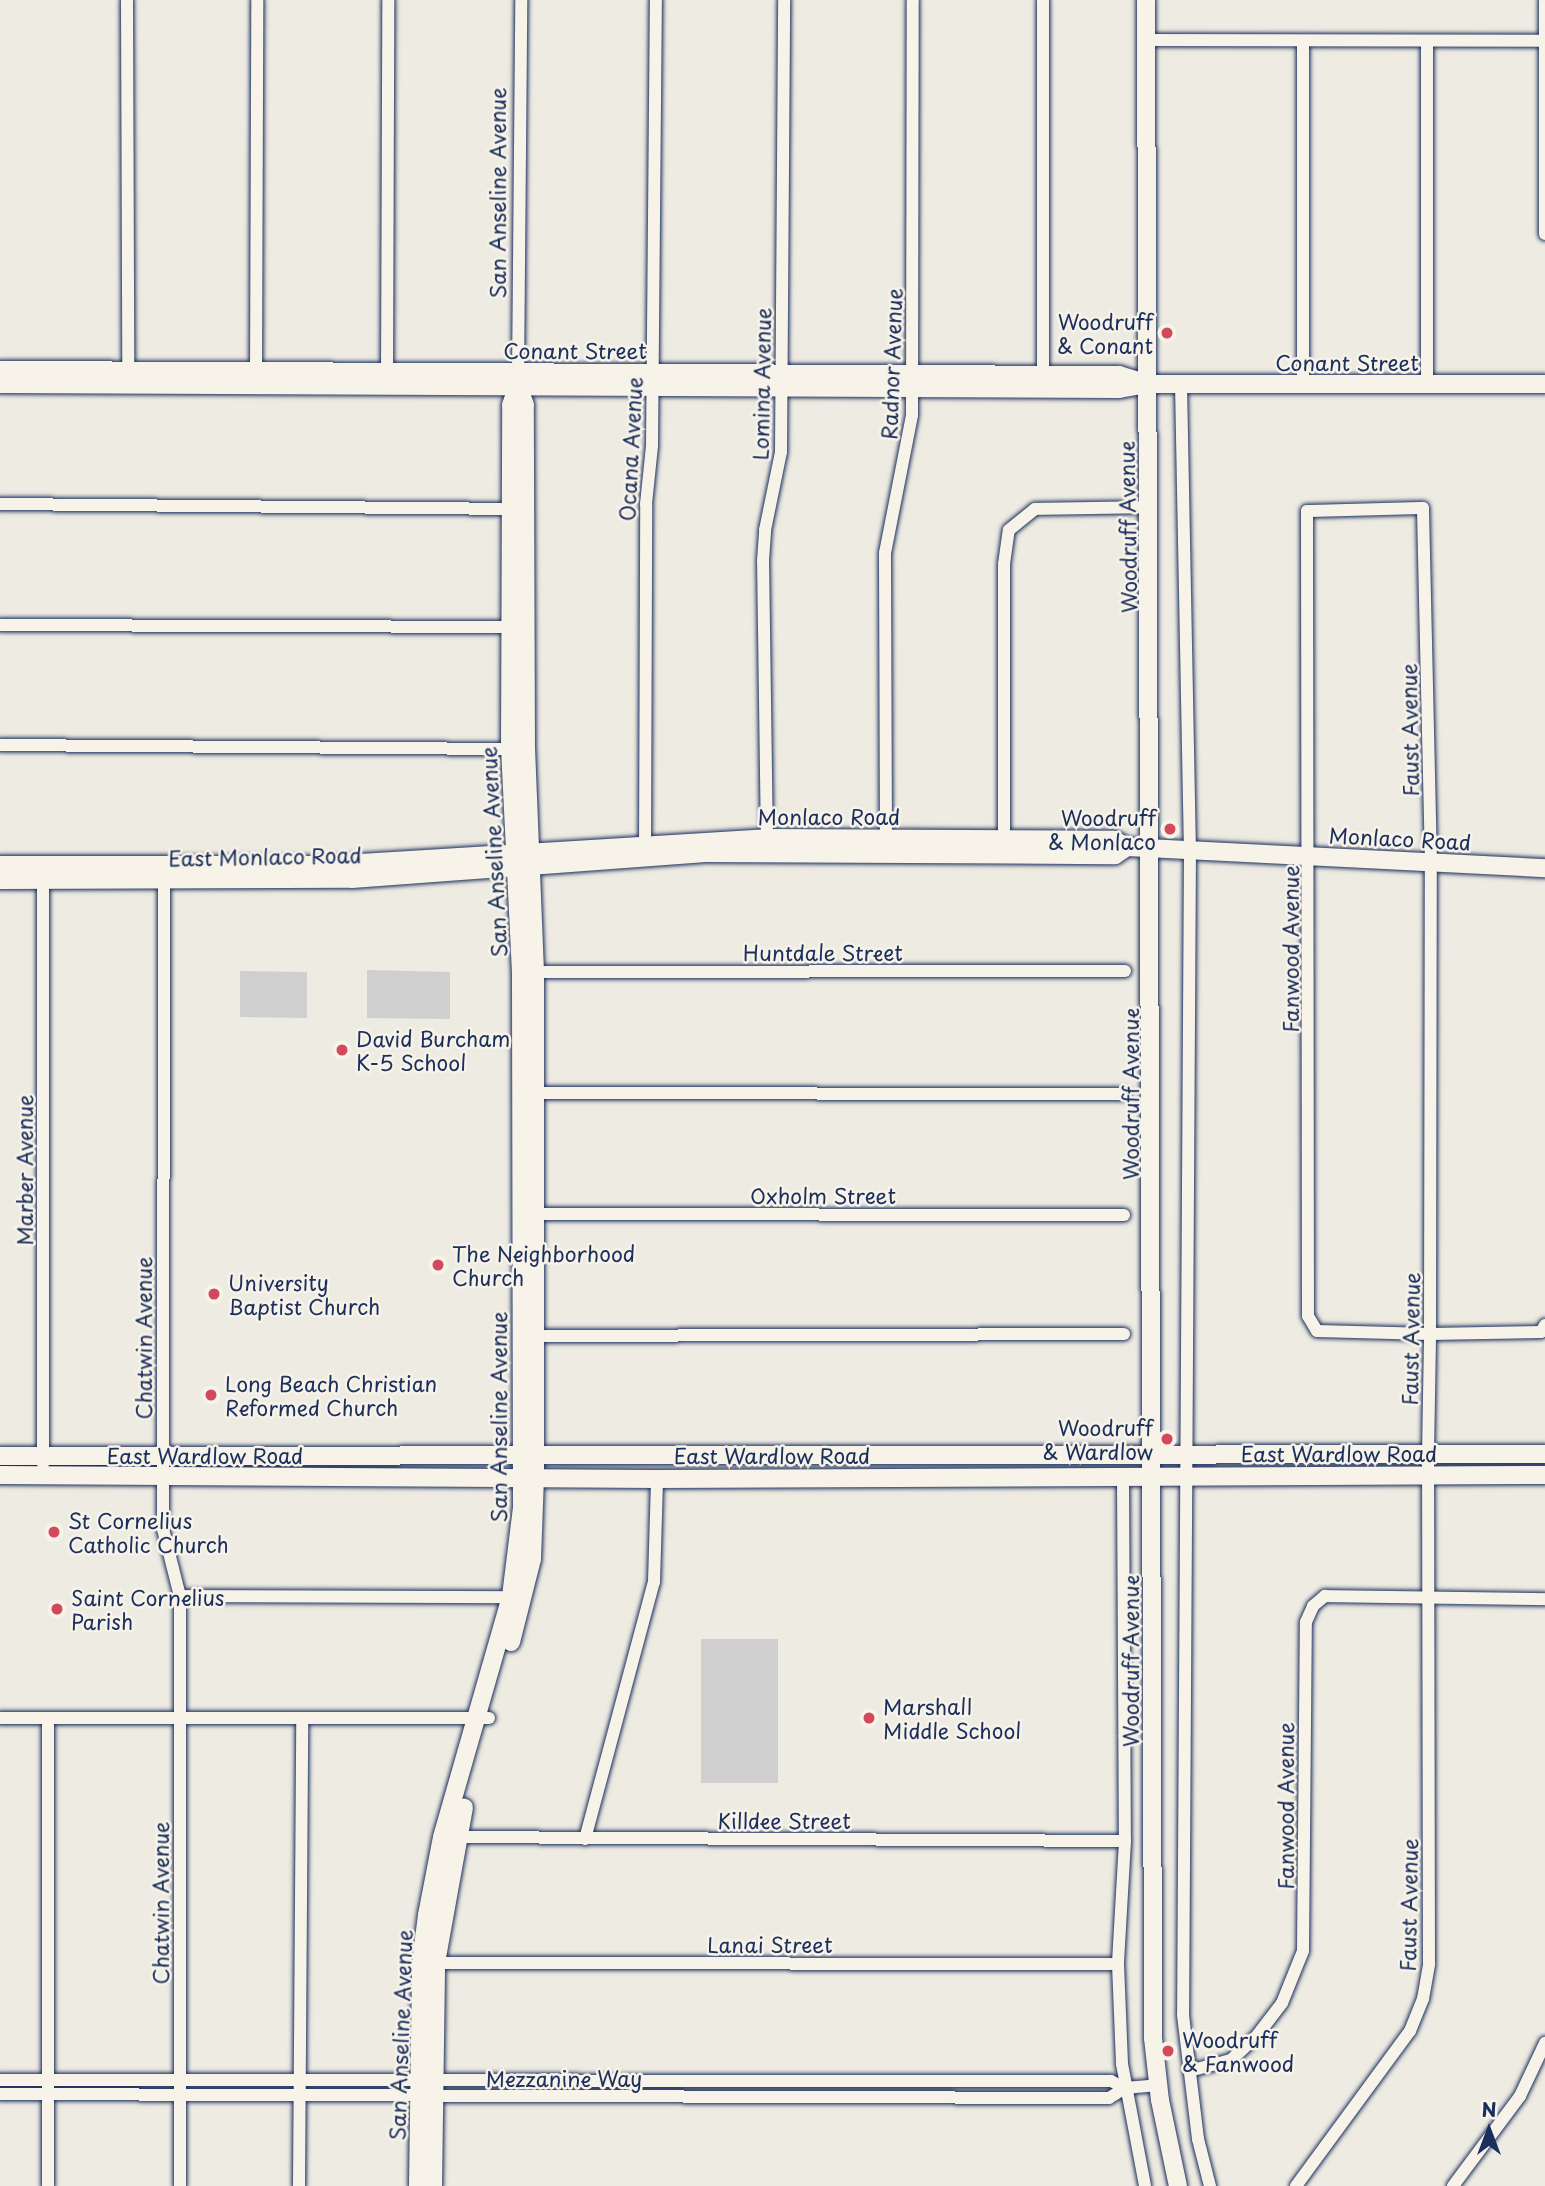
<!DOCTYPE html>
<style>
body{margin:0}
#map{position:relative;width:1545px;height:2186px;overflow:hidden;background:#eeebe2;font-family:"Playpen Sans",sans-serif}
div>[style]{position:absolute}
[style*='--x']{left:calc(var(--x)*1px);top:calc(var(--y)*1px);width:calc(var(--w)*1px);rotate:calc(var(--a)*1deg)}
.green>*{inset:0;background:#cfcfcf}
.roads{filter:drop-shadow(0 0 2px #1b2f5e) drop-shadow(0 0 2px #1b2f5e)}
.street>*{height:12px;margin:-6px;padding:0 6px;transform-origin:6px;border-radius:6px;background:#f7f3e8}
.secondary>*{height:18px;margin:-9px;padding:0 9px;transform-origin:9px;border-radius:9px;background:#f7f3e8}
.dots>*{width:19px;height:19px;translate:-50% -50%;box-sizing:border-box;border:4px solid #f7f3e8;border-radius:50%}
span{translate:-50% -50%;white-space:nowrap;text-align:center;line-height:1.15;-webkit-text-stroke:5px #f7f3e8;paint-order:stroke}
.street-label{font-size:21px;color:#1b2f5e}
.poi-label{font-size:21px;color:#1b2f5e}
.right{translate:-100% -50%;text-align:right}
.left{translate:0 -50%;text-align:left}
.north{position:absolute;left:1454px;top:2095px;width:70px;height:70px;-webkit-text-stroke:5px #f7f3e8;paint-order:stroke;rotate:0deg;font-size:19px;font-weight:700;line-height:28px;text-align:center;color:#1b2f5e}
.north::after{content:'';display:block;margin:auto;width:24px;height:32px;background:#1b2f5e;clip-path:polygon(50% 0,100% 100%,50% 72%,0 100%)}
</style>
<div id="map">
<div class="green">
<div style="clip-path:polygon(367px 970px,450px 972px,450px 1019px,367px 1018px)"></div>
<div style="clip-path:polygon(240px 971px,307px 972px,307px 1018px,240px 1017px)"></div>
<div style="clip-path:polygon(701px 1639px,778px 1639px,778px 1783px,701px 1783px)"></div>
</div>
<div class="roads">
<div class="street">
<div style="--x:127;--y:0;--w:377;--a:89.8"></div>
<div style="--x:1043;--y:0;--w:381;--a:90"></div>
<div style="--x:1545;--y:0;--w:234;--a:90"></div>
<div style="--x:1147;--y:40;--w:398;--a:0.1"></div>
<div style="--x:1427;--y:42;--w:343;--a:90"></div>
<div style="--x:256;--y:378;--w:378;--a:-89.8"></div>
<div style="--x:387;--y:379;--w:379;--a:-89.8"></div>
<div style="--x:518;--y:379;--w:379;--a:-89.5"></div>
<div style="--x:1181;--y:384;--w:466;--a:88.9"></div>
<div style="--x:1190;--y:850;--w:1165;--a:90.34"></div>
<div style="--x:1183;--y:2015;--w:125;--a:83.1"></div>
<div style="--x:1198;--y:2139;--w:49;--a:75.7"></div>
<div style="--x:1303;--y:384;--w:343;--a:-90"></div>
<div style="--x:0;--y:504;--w:518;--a:0.55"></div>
<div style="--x:0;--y:625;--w:517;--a:0.22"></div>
<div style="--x:0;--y:745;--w:515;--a:0.45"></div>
<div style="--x:767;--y:844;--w:283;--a:-90.8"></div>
<div style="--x:763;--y:561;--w:31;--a:-86"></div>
<div style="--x:765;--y:530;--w:80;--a:-78.4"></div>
<div style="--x:781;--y:452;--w:452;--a:-89.6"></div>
<div style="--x:886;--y:845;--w:292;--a:-90.2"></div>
<div style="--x:885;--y:553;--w:141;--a:-78.9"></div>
<div style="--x:912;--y:415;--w:415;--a:-89.9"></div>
<div style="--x:1004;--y:846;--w:282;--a:-90"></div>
<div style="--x:1004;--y:564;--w:34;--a:-82"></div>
<div style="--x:1009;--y:530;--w:33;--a:-39"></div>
<div style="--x:1035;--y:509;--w:115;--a:-1"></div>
<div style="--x:645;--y:853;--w:349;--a:-89.8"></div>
<div style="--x:646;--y:504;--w:58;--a:-84.1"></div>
<div style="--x:652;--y:446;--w:446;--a:-89.5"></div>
<div style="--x:43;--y:873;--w:591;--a:90"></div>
<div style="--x:164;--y:873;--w:656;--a:90.09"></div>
<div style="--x:163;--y:1529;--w:69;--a:75.8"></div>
<div style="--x:180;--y:1596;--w:590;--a:90"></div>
<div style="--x:528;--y:972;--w:597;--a:-0.1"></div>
<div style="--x:527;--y:1093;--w:598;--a:0.1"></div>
<div style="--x:529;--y:1214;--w:595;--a:0.1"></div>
<div style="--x:529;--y:1336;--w:595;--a:-0.19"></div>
<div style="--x:1123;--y:1477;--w:364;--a:89.7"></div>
<div style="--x:1125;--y:1841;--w:123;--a:93.3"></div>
<div style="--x:1118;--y:1964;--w:100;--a:87.7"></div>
<div style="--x:1122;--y:2064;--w:124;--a:79.3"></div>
<div style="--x:180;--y:1596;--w:339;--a:0.2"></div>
<div style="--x:0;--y:1718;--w:489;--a:0"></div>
<div style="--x:453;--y:1837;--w:672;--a:0.34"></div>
<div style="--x:585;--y:1839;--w:266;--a:-75"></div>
<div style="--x:654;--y:1582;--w:103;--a:-88.3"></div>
<div style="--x:429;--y:1963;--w:689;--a:0.08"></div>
<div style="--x:1189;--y:2071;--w:43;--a:-14.7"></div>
<div style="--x:1231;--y:2060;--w:34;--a:-43"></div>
<div style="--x:1256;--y:2037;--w:43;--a:-52.6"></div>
<div style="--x:1282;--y:2003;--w:56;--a:-68"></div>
<div style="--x:1303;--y:1951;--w:329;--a:-89.5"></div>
<div style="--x:1306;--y:1622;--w:17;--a:-66"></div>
<div style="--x:1313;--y:1606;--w:16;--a:-40"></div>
<div style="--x:1325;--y:1596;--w:220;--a:0.8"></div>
<div style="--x:0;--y:2080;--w:1111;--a:0.05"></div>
<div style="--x:1111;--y:2081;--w:16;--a:27"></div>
<div style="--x:0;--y:2094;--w:1109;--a:0.21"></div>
<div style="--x:1109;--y:2098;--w:19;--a:-32"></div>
<div style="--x:1125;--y:2088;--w:33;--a:-5"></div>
<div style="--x:48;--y:2186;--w:467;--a:-90"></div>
<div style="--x:299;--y:2186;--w:468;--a:-89.6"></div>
<div style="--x:1296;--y:2186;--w:192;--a:-53.7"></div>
<div style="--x:1410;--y:2031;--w:35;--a:-68"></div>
<div style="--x:1423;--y:1999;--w:36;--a:-80"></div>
<div style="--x:1429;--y:1964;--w:510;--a:-90.11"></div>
<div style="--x:1428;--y:1454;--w:120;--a:-89"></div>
<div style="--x:1430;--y:1334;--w:471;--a:-89.9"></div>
<div style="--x:1431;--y:863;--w:355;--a:-91.3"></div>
<div style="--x:1423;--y:508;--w:116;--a:178.5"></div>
<div style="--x:1307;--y:511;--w:805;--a:89.93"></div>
<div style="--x:1308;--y:1316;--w:17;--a:59"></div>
<div style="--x:1317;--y:1331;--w:113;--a:1.5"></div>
<div style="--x:1430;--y:1334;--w:111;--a:-1"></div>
<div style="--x:1541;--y:1332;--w:8;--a:-60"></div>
<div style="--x:1453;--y:2186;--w:112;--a:-53.3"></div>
<div style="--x:1520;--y:2096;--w:59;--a:-64.7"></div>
</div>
<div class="secondary">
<div style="--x:1146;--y:0;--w:2038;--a:89.8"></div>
<div style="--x:1153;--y:2038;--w:62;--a:83.6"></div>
<div style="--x:1160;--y:2100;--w:88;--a:78.2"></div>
<div style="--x:0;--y:370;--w:1119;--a:0.26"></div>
<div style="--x:1119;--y:375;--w:27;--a:17"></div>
<div style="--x:0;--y:384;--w:1119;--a:0.26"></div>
<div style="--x:1119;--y:389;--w:29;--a:-10"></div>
<div style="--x:1148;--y:384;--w:397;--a:0"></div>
<div style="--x:0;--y:865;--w:328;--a:0"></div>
<div style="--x:328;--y:865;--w:439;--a:-3.5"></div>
<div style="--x:766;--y:838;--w:348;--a:0.3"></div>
<div style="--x:1114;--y:840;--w:15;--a:28"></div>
<div style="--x:1127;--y:847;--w:419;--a:2.9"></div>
<div style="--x:0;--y:880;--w:352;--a:-0.2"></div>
<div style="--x:352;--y:879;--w:351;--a:-4.2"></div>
<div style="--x:702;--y:853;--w:413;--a:0.3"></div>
<div style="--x:1115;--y:855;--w:14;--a:-34"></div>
<div style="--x:0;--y:1456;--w:1545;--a:-0.07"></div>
<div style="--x:0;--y:1475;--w:657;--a:0.35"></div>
<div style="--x:657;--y:1479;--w:888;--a:-0.26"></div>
<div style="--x:511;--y:1642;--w:86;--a:-75.8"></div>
<div style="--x:532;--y:1559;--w:82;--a:-87.9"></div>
<div style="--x:535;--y:1477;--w:505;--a:-90"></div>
<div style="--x:535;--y:972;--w:223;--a:-92.3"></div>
<div style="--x:526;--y:749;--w:344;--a:-90.2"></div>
<div style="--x:525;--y:405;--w:20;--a:-110"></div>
<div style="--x:418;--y:2186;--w:223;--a:-89.2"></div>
<div style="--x:421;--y:1963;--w:48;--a:-82.9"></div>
<div style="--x:427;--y:1915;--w:79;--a:-79.1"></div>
<div style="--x:442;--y:1837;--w:251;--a:-74"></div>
<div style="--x:511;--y:1596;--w:89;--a:-82.9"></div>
<div style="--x:522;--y:1508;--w:535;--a:-90.11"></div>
<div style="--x:521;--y:973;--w:224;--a:-92.8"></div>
<div style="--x:510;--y:749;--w:344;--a:-89.8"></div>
<div style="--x:511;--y:405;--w:20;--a:-70"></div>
<div style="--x:433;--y:2186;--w:223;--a:-89.2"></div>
<div style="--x:436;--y:1963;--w:158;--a:-79.8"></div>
</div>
</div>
<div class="dots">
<div style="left:1167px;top:333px;background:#d1495b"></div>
<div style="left:1170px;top:829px;background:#d1495b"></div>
<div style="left:342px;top:1050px;background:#d1495b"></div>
<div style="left:438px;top:1265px;background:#d1495b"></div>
<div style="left:214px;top:1294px;background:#d1495b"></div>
<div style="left:211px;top:1395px;background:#d1495b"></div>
<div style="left:1167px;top:1439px;background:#d1495b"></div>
<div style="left:54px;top:1532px;background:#d1495b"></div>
<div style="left:57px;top:1609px;background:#d1495b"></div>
<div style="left:869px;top:1718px;background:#d1495b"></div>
<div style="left:1168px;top:2051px;background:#d1495b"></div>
</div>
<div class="street-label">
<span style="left:497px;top:193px;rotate:-90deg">San Anseline Avenue</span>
<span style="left:575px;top:350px">Conant Street</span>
<span style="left:1347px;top:362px">Conant Street</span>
<span style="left:891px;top:364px;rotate:-88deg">Radnor Avenue</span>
<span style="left:761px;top:384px;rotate:-89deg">Lomina Avenue</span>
<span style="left:630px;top:449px;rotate:-87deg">Ocana Avenue</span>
<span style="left:1127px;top:527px;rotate:-91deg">Woodruff Avenue</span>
<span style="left:1409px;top:730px;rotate:-91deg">Faust Avenue</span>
<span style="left:829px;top:816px">Monlaco Road</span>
<span style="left:1400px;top:838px;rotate:3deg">Monlaco Road</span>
<span style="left:493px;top:852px;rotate:-93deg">San Anseline Avenue</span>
<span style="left:265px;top:856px;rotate:-1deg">East Monlaco Road</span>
<span style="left:1290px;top:949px;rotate:-90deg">Fanwood Avenue</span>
<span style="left:823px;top:952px">Huntdale Street</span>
<span style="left:1130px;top:1094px;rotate:-90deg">Woodruff Avenue</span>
<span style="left:24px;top:1170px;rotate:-90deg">Marber Avenue</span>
<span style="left:823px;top:1195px">Oxholm Street</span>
<span style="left:143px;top:1338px;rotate:-90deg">Chatwin Avenue</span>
<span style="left:1410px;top:1339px;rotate:-89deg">Faust Avenue</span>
<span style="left:498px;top:1417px;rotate:-90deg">San Anseline Avenue</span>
<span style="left:1339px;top:1453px">East Wardlow Road</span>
<span style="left:205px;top:1455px">East Wardlow Road</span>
<span style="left:772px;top:1455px">East Wardlow Road</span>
<span style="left:1130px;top:1661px;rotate:-90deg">Woodruff Avenue</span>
<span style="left:1285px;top:1806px;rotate:-90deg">Fanwood Avenue</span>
<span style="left:784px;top:1820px">Killdee Street</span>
<span style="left:160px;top:1903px;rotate:-90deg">Chatwin Avenue</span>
<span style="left:1408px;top:1905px;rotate:-89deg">Faust Avenue</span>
<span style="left:770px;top:1944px">Lanai Street</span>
<span style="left:400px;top:2035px;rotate:-88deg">San Anseline Avenue</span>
<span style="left:564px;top:2078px">Mezzanine Way</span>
</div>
<div class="poi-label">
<span class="right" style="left:1153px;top:333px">Woodruff<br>&amp; Conant</span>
<span class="right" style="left:1156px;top:829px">Woodruff<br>&amp; Monlaco</span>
<span class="left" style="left:356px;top:1050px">David Burcham<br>K-5 School</span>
<span class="left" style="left:452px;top:1265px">The Neighborhood<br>Church</span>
<span class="left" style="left:228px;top:1294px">University<br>Baptist Church</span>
<span class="left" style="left:225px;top:1395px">Long Beach Christian<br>Reformed Church</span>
<span class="right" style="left:1153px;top:1439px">Woodruff<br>&amp; Wardlow</span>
<span class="left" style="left:68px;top:1532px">St Cornelius<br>Catholic Church</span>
<span class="left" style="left:71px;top:1609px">Saint Cornelius<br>Parish</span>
<span class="left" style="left:883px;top:1718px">Marshall<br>Middle School</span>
<span class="left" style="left:1182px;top:2051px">Woodruff<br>&amp; Fanwood</span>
</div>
<div class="north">N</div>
</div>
